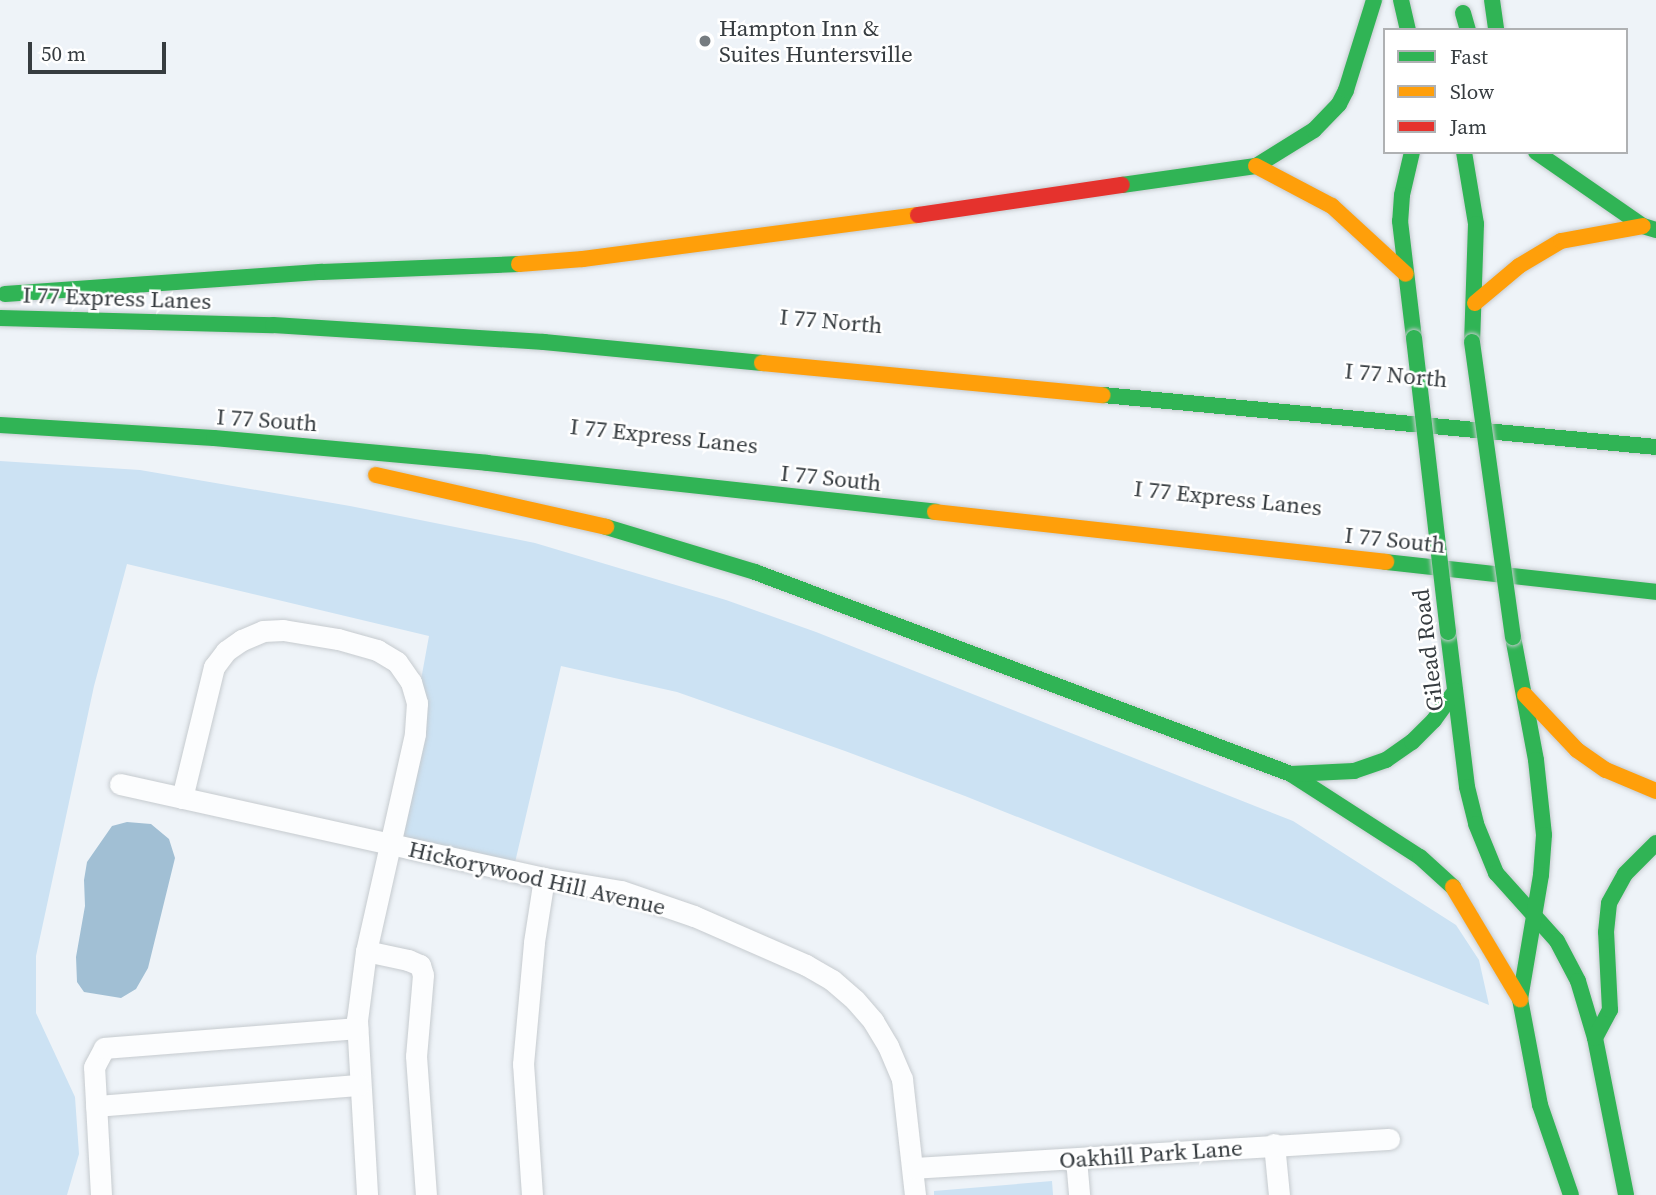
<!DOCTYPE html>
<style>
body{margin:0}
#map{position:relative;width:1656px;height:1195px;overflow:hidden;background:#eef3f8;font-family:"Source Serif 4",serif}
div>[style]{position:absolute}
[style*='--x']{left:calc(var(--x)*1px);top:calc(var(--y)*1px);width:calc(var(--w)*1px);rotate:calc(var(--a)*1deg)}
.green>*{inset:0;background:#cce2f3}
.water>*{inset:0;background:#a1bfd4}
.roads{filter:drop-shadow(0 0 2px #c6cbcf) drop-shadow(0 0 2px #c6cbcf)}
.street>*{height:21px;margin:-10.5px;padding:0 10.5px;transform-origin:10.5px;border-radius:10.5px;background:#fcfdfe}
.fast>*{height:16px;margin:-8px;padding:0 8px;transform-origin:8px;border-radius:8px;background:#30b455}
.slow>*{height:16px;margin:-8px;padding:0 8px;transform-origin:8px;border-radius:8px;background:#ff9f0a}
.jam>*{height:16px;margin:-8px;padding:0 8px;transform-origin:8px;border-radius:8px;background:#e5322d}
.bridges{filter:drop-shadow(0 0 2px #c6cbcf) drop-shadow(0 0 2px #c6cbcf)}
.fast-bridge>*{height:16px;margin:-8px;padding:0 8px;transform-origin:8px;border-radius:8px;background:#30b455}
.dots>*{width:19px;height:19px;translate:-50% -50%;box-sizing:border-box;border:4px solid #fff;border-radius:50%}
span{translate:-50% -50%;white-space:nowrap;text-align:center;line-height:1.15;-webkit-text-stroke:5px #fff;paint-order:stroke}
.poi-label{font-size:23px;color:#363c40}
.left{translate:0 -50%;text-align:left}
.street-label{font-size:23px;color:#363c40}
.legend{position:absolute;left:1383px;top:28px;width:245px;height:126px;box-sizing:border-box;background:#fff;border:2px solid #afb1b3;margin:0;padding:9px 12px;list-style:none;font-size:21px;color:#363c40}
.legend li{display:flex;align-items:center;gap:14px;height:35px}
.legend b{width:35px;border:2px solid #afb1b3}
.scale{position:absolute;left:28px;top:42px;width:138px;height:32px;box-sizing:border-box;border:4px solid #363c40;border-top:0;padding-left:9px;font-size:21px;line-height:24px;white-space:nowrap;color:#363c40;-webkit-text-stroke:5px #fff;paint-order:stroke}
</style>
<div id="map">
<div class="green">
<div style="clip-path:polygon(0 461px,140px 470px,350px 506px,535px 543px,726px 600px,816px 632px,1293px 821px,1456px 925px,1479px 960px,1489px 1005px,965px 796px,845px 751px,677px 692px,561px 666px,513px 871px,391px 844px,429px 636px,127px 564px,94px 686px,36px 956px,36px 1013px,75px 1097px,79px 1154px,67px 1195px,0 1195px)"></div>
<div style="clip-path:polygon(1052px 1181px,1053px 1195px,934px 1195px,934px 1191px)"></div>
</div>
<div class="water">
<div style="clip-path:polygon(127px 822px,151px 824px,169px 839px,175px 858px,148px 968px,136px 989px,121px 998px,84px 992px,77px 982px,76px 957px,85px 906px,84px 880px,87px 862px,112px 826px)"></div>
</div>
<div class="roads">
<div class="street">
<div style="--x:120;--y:784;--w:434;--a:12.5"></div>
<div style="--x:544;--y:878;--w:78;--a:9.6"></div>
<div style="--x:621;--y:891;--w:77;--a:18.9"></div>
<div style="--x:694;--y:916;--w:122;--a:23.6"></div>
<div style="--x:806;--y:965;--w:30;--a:30"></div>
<div style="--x:832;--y:980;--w:30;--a:41"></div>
<div style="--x:855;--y:1000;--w:28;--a:49"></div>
<div style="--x:873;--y:1021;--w:29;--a:59"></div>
<div style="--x:888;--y:1046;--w:36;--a:67"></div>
<div style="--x:902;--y:1079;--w:117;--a:83.6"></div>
<div style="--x:182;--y:798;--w:135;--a:-76.3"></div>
<div style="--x:214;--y:667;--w:20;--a:-53"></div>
<div style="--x:226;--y:651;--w:19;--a:-35"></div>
<div style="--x:242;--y:640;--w:23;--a:-23"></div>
<div style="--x:263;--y:631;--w:20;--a:-3"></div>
<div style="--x:283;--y:630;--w:56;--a:9.3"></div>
<div style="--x:338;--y:639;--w:41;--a:15.8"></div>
<div style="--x:377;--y:650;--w:23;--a:31"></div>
<div style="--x:397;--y:662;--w:24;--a:55"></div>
<div style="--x:411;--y:682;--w:22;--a:74"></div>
<div style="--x:417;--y:703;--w:31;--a:94"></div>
<div style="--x:415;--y:734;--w:222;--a:102.7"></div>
<div style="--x:366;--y:951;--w:70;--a:97.4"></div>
<div style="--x:357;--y:1020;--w:175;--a:86.7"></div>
<div style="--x:366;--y:951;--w:43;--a:12.1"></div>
<div style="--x:408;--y:960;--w:13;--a:23"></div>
<div style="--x:420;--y:965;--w:10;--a:73"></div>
<div style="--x:423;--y:975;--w:81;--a:94.9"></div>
<div style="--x:416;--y:1056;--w:139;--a:85.9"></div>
<div style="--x:96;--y:1106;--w:264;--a:-4.6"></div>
<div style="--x:1274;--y:1144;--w:51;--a:84.4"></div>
<div style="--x:1076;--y:1159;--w:36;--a:85"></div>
<div style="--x:913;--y:1168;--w:477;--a:-3.5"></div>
<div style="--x:101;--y:1195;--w:128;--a:-93.1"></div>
<div style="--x:94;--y:1067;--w:21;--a:-62"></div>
<div style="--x:104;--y:1048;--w:254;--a:-4.5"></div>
<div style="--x:532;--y:1195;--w:131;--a:-93.9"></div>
<div style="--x:523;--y:1064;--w:122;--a:-84.8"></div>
<div style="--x:534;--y:942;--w:65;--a:-81.1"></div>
</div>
<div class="fast">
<div style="--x:1401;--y:0;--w:31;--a:77"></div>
<div style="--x:1492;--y:0;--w:30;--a:82"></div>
<div style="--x:1463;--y:13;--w:18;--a:74"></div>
<div style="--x:1412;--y:152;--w:44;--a:103.1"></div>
<div style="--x:1402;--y:195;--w:26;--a:94"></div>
<div style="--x:1400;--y:221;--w:118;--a:83.2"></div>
<div style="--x:1464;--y:152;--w:73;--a:80.5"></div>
<div style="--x:1476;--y:224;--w:118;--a:91.9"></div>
<div style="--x:1536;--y:152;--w:130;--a:34.7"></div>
<div style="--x:1643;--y:226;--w:14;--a:17"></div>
<div style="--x:1122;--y:185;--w:135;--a:-8.1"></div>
<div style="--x:1256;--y:166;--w:68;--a:-31.8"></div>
<div style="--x:1314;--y:130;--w:36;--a:-46"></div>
<div style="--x:1339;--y:104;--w:16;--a:-63"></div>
<div style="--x:1346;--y:90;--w:94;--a:-72.7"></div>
<div style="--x:5;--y:294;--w:318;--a:-4"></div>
<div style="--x:322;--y:272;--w:197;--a:-2.3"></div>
<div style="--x:0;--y:318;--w:273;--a:1.5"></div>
<div style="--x:273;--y:325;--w:272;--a:3.6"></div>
<div style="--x:544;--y:342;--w:219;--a:5.5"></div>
<div style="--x:1103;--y:395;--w:555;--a:5.37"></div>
<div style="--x:0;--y:425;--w:214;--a:3.5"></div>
<div style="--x:214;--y:438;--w:274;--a:5.2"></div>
<div style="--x:487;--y:463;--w:451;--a:6.2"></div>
<div style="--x:606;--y:527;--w:156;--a:16.8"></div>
<div style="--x:755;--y:572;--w:573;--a:20.65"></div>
<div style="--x:1291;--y:774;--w:153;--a:32.8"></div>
<div style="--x:1420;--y:857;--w:45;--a:42.3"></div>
<div style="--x:1386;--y:562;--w:272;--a:6.3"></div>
<div style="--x:1448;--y:632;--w:156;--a:83"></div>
<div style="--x:1467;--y:787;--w:38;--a:76"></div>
<div style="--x:1476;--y:824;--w:53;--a:67.8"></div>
<div style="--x:1496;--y:873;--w:91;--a:48.1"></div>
<div style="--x:1557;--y:941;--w:45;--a:62.3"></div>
<div style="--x:1578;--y:981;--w:59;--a:73.4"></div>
<div style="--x:1595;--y:1038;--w:160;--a:78.8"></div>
<div style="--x:1513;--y:637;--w:125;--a:79.4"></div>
<div style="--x:1536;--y:760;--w:75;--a:83.9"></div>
<div style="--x:1544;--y:835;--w:40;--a:94.3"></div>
<div style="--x:1541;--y:875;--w:126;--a:99.6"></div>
<div style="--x:1520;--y:999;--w:108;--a:79.3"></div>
<div style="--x:1540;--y:1105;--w:95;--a:71"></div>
<div style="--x:1291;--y:774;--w:63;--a:-2.7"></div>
<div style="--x:1354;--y:771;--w:34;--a:-19"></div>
<div style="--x:1386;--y:760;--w:32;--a:-35"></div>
<div style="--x:1412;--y:742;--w:31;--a:-45"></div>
<div style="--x:1434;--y:720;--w:36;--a:-54"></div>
<div style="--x:1595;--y:1038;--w:32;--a:-62"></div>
<div style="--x:1610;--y:1010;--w:78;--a:-92.9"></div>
<div style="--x:1606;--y:932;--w:29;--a:-84"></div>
<div style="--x:1609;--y:903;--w:33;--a:-61"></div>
<div style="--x:1625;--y:874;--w:44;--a:-45"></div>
</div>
<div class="slow">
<div style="--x:1256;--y:166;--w:86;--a:27.8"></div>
<div style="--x:1332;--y:206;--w:100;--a:42.6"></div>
<div style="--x:519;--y:264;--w:64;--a:-4.5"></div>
<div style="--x:583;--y:259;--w:338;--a:-7.5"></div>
<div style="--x:1475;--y:303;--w:57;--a:-40.1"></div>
<div style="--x:1519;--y:266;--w:49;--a:-30.8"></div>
<div style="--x:1561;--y:241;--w:83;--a:-10.4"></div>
<div style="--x:762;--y:363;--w:342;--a:5.4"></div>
<div style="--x:376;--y:475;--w:236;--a:12.7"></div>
<div style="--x:935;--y:512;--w:454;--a:6.3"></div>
<div style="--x:1525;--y:695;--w:76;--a:46.6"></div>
<div style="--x:1577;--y:750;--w:35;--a:35"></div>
<div style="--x:1606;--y:770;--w:54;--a:22.8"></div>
<div style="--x:1453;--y:887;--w:131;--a:59.1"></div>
</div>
<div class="jam">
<div style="--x:918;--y:215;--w:206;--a:-8.4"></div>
</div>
</div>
<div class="bridges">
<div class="fast-bridge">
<div style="--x:1414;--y:338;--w:296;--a:83.4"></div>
<div style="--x:1472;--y:342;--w:298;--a:82.1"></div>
</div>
</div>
<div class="dots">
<div style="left:705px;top:41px;background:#767c80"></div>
</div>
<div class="poi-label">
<span class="left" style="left:719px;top:41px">Hampton Inn &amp;<br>Suites Huntersville</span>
</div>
<div class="street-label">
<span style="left:117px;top:298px;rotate:2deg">I 77 Express Lanes</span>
<span style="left:831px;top:321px;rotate:5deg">I 77 North</span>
<span style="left:1396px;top:375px;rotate:5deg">I 77 North</span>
<span style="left:267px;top:420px;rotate:4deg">I 77 South</span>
<span style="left:664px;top:436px;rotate:6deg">I 77 Express Lanes</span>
<span style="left:831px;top:478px;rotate:6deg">I 77 South</span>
<span style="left:1228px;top:498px;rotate:6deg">I 77 Express Lanes</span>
<span style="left:1395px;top:540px;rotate:6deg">I 77 South</span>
<span style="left:1428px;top:650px;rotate:-97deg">Gilead Road</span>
<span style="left:537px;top:878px;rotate:13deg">Hickorywood Hill Avenue</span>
<span style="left:1151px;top:1154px;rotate:-4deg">Oakhill Park Lane</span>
</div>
<ul class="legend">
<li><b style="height:9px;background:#30b455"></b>Fast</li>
<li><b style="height:9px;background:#ff9f0a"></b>Slow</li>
<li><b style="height:9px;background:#e5322d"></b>Jam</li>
</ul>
<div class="scale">50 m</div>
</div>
